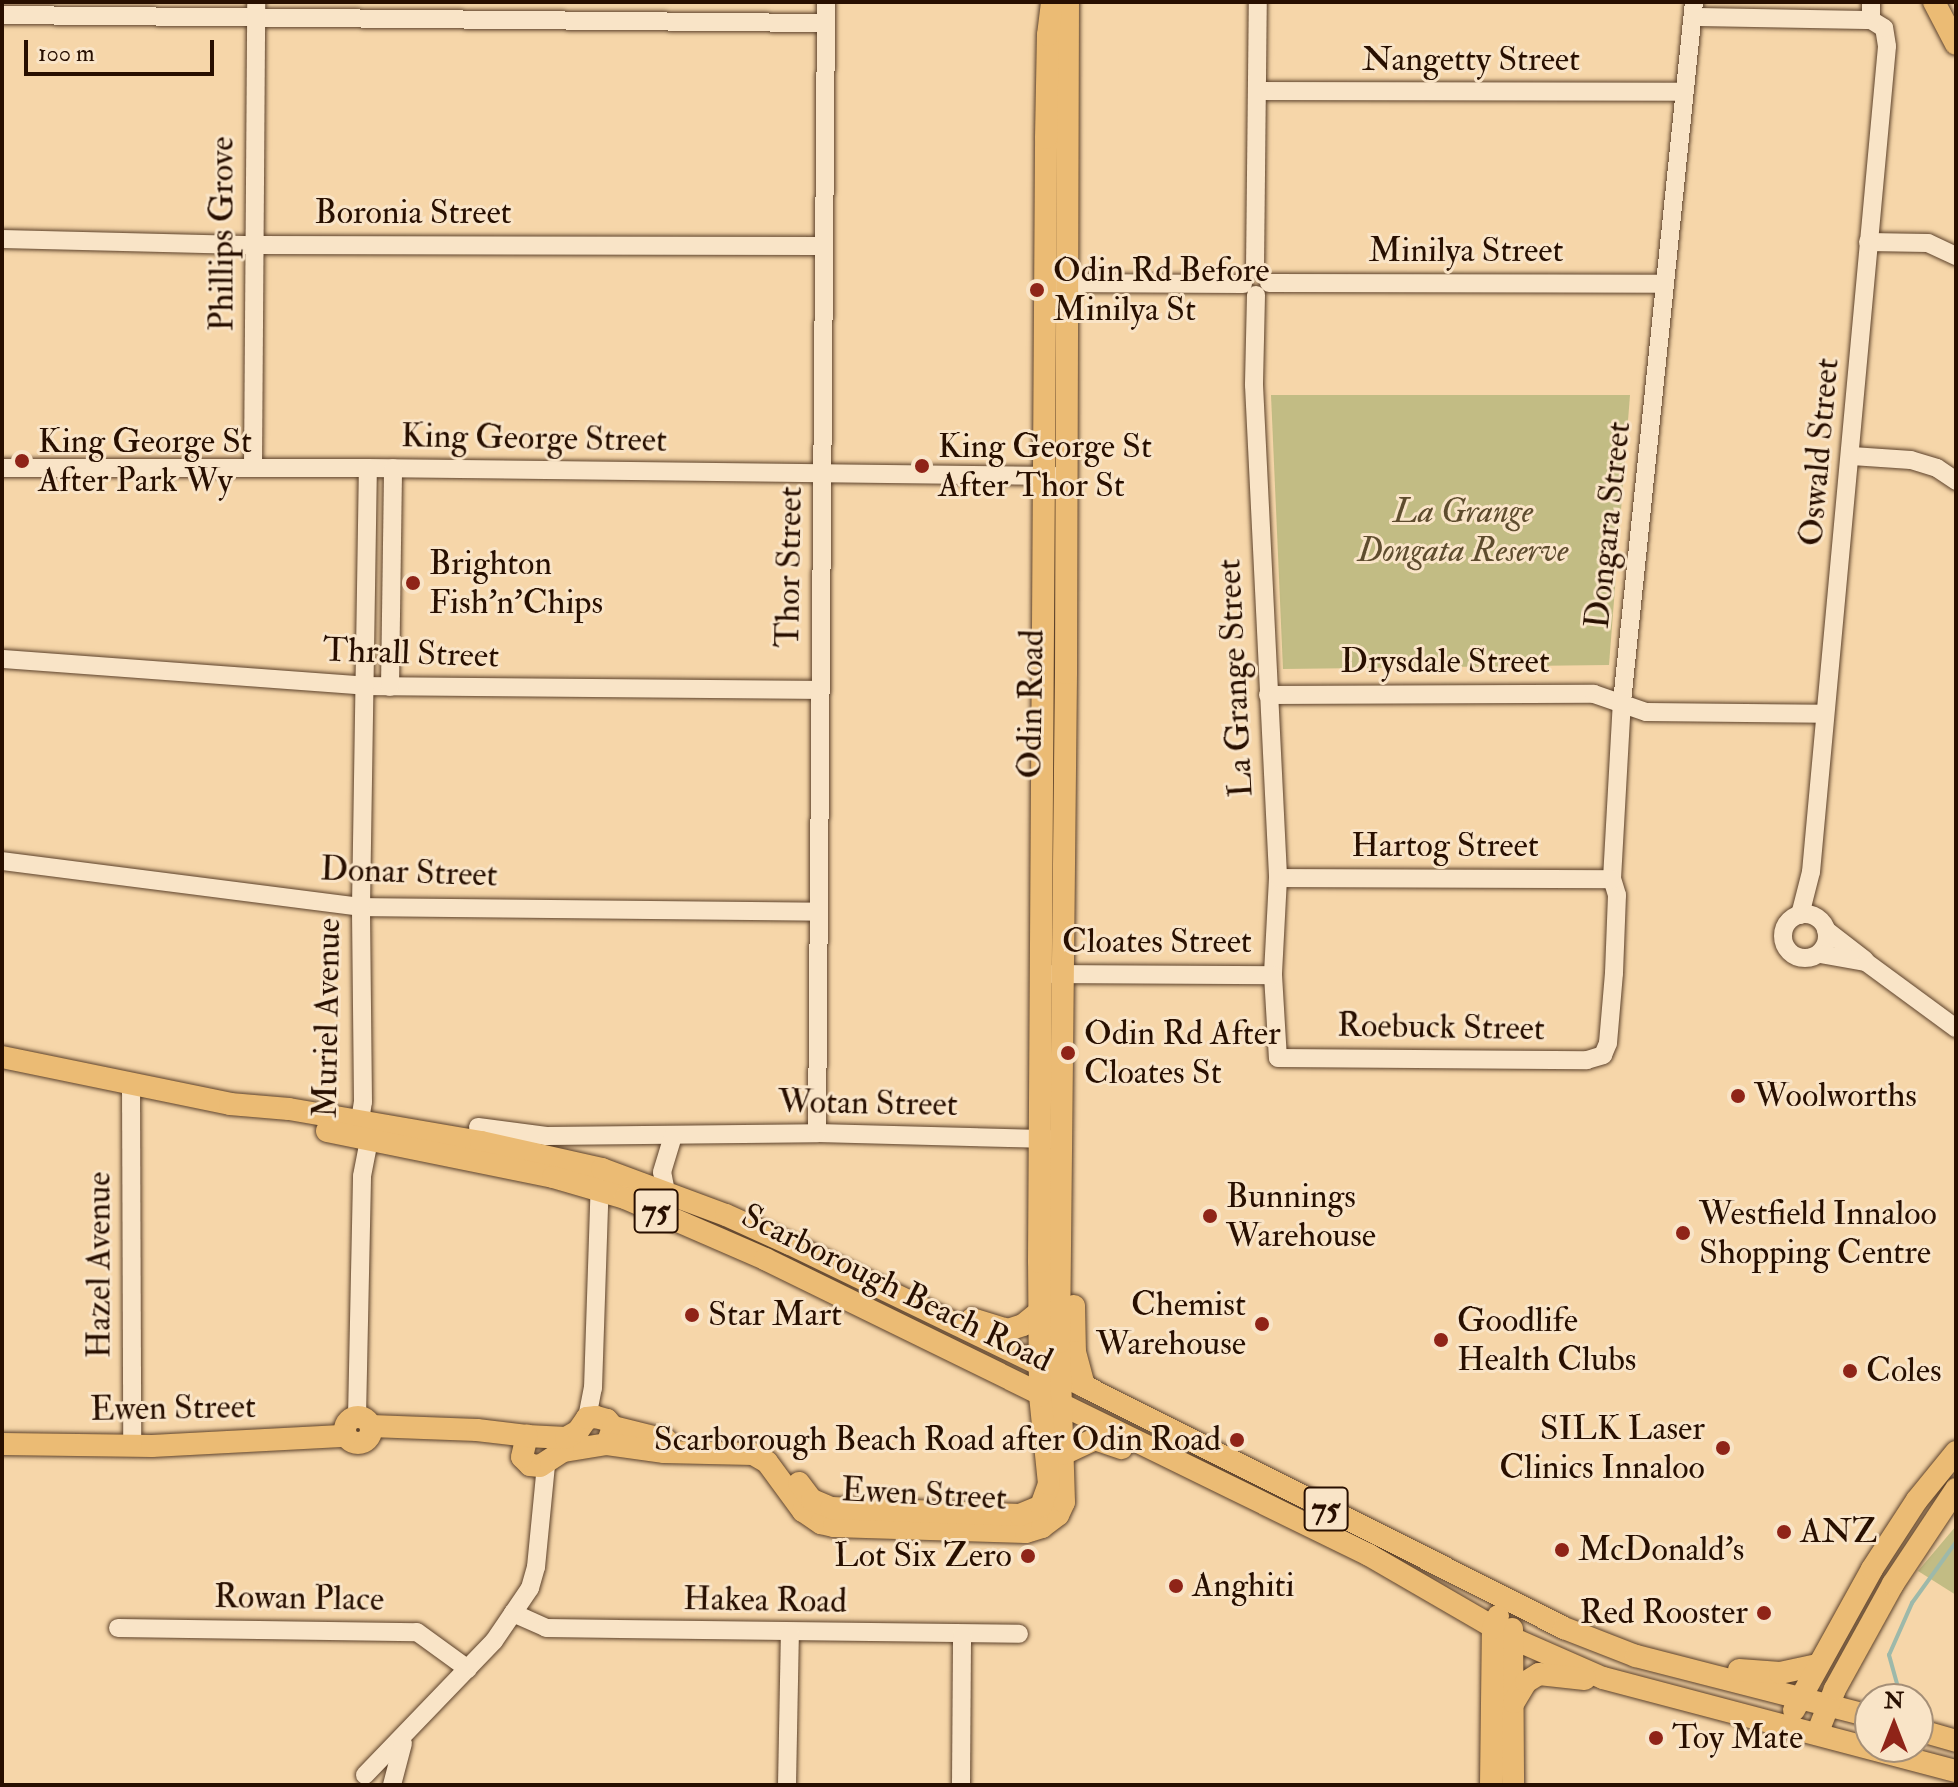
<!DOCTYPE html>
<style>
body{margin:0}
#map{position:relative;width:1958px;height:1787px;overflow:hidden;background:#f6d6a9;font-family:"IM FELL Double Pica",serif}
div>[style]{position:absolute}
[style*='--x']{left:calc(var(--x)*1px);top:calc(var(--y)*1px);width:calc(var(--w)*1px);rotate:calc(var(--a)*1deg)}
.green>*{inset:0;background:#c2bc84}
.stream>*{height:4px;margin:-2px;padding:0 2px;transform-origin:2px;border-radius:2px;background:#9db9aa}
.roads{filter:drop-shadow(0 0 2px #5c412a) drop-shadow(0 0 2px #5c412a)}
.minor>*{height:18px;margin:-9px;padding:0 9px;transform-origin:9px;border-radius:9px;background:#f9e4c7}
.minor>.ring{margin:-9px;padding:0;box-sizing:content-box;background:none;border:18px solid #f9e4c7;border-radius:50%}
.major>*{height:22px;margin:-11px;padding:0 11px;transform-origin:11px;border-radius:11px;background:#ebbb74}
.major>.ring{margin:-11px;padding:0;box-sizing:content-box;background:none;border:22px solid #ebbb74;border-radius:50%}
.dots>*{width:22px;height:22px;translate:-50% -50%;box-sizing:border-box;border:4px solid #f9e4c7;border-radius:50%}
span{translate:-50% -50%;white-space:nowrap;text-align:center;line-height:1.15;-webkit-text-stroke:6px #f9e4c7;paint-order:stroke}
.shield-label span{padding:2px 6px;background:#f9e4c7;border:2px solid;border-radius:6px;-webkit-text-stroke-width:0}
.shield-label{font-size:32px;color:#280f00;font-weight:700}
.street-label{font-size:34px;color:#280f00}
.poi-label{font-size:34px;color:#280f00}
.left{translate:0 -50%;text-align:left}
.right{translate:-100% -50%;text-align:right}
.park-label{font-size:34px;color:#5e4c2e;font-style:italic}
.frame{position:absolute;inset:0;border:4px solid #280f00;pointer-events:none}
.north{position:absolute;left:1854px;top:1683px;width:80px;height:80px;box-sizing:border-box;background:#f9e4c7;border:2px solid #a58f77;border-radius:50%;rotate:0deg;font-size:22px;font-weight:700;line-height:32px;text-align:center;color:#280f00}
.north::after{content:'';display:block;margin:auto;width:28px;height:36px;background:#8f2418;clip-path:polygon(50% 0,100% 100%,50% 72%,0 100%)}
.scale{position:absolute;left:24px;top:40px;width:190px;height:36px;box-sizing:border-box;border:4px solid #280f00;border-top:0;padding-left:10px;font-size:24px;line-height:28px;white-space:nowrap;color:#280f00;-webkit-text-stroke:6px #f9e4c7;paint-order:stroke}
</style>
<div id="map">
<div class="green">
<div style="clip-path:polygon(1271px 395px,1630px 395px,1609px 665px,1283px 669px)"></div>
<div style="clip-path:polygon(1956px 1526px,1956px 1595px,1918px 1571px)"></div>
</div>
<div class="stream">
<div style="--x:1901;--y:1698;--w:45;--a:-105.6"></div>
<div style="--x:1889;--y:1655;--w:57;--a:-66.1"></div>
<div style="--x:1912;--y:1603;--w:75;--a:-54.2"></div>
</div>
<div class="roads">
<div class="minor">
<div style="--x:2;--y:15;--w:824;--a:0.56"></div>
<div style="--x:1693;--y:17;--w:178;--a:1"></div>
<div style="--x:1258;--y:91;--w:425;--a:0.1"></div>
<div style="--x:2;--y:239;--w:252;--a:1.4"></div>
<div style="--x:254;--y:245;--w:569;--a:0.1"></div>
<div style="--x:1868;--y:242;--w:60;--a:1"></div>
<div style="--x:1928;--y:243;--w:31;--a:25"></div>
<div style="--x:1255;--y:269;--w:267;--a:-89.4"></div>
<div style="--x:1056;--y:283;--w:187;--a:0.3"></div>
<div style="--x:1269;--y:283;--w:394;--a:0.1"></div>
<div style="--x:1256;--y:295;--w:90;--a:91.3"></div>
<div style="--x:1254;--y:385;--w:494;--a:87.2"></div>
<div style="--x:1278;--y:878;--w:97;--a:93"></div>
<div style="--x:1273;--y:975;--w:83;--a:86.6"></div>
<div style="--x:1278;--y:1058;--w:309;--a:0.4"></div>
<div style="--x:1587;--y:1060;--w:17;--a:-17"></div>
<div style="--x:1603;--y:1055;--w:13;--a:-67"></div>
<div style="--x:1608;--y:1043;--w:70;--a:-85.1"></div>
<div style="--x:1614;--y:973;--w:78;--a:-87.8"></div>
<div style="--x:1617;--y:895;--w:17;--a:-107"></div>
<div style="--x:1612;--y:879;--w:177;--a:-86.8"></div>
<div style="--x:1622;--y:702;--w:704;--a:-84.13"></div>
<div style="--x:1852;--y:456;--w:59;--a:3.9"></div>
<div style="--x:1911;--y:460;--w:27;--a:17"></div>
<div style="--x:1937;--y:468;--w:23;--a:34"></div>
<div style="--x:253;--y:467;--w:465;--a:-89.6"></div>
<div style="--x:2;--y:468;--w:366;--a:0"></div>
<div style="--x:368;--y:468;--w:687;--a:0.67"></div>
<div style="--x:2;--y:659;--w:366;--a:4.2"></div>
<div style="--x:367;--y:686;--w:451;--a:0.5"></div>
<div style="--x:390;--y:687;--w:219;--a:-89.2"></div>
<div style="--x:1268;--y:695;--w:326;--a:-0.2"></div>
<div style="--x:1594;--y:694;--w:55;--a:19.1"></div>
<div style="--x:1646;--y:712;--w:179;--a:0.6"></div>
<div style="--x:2;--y:861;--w:362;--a:7.3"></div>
<div style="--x:361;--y:907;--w:455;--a:0.6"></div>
<div style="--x:1278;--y:878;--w:334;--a:0.2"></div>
<div class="ring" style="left:1783px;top:914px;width:26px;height:26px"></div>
<div style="--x:1800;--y:915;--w:44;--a:-75.7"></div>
<div style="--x:1811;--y:872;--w:829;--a:-84.74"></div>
<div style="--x:1887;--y:46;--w:18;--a:-99"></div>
<div style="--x:1884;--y:28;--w:15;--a:-148"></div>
<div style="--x:1871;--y:20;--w:18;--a:-90"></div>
<div style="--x:1826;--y:930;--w:49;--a:37.6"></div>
<div style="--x:1820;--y:954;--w:47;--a:9.9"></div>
<div style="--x:1866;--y:962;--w:112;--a:36.3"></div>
<div style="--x:1052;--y:974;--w:221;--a:0.3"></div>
<div style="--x:131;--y:1084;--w:361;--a:89.8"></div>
<div style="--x:478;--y:1127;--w:69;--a:7.5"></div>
<div style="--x:546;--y:1136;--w:271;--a:-0.6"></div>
<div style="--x:817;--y:1133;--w:234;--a:1.5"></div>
<div style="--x:358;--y:1133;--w:31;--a:-81"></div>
<div style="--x:363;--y:1102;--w:195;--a:-90.6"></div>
<div style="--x:361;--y:907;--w:439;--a:-89.1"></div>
<div style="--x:817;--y:1133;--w:1131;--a:-89.54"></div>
<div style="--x:666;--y:1192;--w:20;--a:-101"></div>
<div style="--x:662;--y:1172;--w:38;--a:-73"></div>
<div style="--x:357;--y:1417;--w:241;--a:-88.8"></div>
<div style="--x:362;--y:1176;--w:38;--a:-79"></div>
<div style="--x:587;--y:1418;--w:31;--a:-79"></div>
<div style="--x:593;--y:1388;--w:211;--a:-88.1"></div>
<div style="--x:513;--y:1613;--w:36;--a:24"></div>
<div style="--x:546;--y:1628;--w:473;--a:0.7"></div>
<div style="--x:118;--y:1628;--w:299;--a:0.8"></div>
<div style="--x:417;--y:1632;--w:63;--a:36"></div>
<div style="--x:365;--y:1775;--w:186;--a:-46.1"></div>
<div style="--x:494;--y:1641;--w:64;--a:-55.8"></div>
<div style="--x:530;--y:1588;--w:22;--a:-74"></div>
<div style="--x:536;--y:1567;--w:102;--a:-84.4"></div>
<div style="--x:392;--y:1785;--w:43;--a:-75.3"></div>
<div style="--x:787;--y:1785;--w:152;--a:-88.9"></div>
<div style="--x:961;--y:1785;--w:150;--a:-89.6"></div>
</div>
<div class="major">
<div style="--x:1934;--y:2;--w:47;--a:62.4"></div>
<div style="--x:2;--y:1057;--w:233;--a:11.6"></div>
<div style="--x:230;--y:1104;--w:59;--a:4.8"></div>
<div style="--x:289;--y:1109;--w:195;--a:9.8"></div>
<div style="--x:481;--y:1142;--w:124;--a:12.6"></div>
<div style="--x:602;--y:1169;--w:132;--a:20.4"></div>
<div style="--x:726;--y:1215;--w:70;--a:24.4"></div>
<div style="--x:790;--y:1244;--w:326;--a:25.8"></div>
<div style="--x:1084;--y:1386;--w:538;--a:26.76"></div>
<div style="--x:1564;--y:1628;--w:77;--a:21.3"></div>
<div style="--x:1636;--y:1656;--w:242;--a:14.4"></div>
<div style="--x:327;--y:1131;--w:231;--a:11.5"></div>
<div style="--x:553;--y:1177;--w:75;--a:16.3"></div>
<div style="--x:625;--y:1198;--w:153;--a:23.5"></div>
<div style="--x:765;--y:1259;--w:673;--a:26.11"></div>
<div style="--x:1369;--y:1555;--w:168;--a:30.1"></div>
<div style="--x:1514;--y:1639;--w:97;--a:23.7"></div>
<div style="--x:1603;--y:1678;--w:365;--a:14.8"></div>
<div style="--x:1074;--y:1306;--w:46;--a:88.8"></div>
<div style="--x:1075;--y:1352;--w:35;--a:75"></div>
<div style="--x:972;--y:1319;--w:38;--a:17"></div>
<div style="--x:1008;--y:1330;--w:16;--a:-18"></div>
<div style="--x:1023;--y:1325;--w:21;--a:-39"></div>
<div class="ring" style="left:345px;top:1417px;width:4px;height:4px"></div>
<div style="--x:596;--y:1417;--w:11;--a:15"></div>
<div style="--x:607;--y:1420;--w:9;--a:49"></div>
<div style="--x:613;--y:1427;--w:18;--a:109"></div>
<div style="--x:607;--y:1444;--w:45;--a:171"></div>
<div style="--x:563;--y:1451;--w:27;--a:147"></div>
<div style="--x:540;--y:1466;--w:10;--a:-174"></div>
<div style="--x:530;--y:1465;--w:11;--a:-135"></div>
<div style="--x:522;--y:1457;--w:22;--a:-77"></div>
<div style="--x:527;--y:1436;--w:39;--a:3"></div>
<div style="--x:566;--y:1438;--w:14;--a:-30"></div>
<div style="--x:578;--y:1431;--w:16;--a:-55"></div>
<div style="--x:587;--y:1418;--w:9;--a:-6"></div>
<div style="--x:371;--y:1426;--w:106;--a:2.2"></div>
<div style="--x:477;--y:1430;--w:50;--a:6.8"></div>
<div style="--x:613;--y:1427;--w:55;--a:13.8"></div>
<div style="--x:2;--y:1444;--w:150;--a:0.8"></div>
<div style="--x:152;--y:1446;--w:194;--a:-3"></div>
<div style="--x:607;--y:1444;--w:58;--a:8"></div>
<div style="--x:664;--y:1452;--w:89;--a:1.3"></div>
<div style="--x:753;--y:1454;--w:16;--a:30"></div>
<div style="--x:767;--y:1462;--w:61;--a:53.7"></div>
<div style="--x:803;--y:1511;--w:22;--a:34"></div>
<div style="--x:821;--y:1523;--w:13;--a:13"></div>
<div style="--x:834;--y:1526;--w:192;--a:1.8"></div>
<div style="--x:1026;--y:1532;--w:17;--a:-17"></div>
<div style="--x:1042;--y:1527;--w:20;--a:-37"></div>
<div style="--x:1058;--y:1515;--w:14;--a:-65"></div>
<div style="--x:1064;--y:1502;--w:160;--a:-91.8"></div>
<div style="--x:1059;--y:1342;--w:669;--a:-89.4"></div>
<div style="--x:1066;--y:673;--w:671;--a:-89.83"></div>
<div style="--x:1063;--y:1454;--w:35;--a:-25"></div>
<div style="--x:1095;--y:1439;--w:28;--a:19"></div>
<div style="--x:799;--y:1483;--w:21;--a:53"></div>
<div style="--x:812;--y:1500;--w:21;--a:23"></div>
<div style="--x:831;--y:1508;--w:189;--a:2.1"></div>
<div style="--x:1020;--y:1515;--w:23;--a:-23"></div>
<div style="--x:1041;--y:1506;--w:23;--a:-70"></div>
<div style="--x:1049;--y:1484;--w:88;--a:-95.8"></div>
<div style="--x:1040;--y:1396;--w:134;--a:-90.4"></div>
<div style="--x:1039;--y:1262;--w:1124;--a:-89.64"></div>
<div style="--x:1046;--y:138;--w:103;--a:-88.9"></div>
<div style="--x:1048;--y:35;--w:33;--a:-83"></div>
<div style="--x:1512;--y:1629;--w:156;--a:89.6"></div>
<div style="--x:1739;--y:1670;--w:41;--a:4.2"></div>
<div style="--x:1780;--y:1673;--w:38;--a:-12"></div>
<div style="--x:1514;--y:1702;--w:23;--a:-59"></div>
<div style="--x:1526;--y:1682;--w:15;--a:-32"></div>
<div style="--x:1539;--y:1674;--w:46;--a:6.2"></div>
<div style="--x:1794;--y:1710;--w:161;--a:-61"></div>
<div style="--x:1872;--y:1569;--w:82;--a:-56.9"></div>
<div style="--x:1917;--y:1500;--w:62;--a:-50.9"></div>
<div style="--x:1918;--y:1730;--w:40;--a:16"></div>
<div style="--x:1817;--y:1734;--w:48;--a:-68.2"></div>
<div style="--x:1835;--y:1689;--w:120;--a:-61.1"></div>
<div style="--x:1893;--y:1584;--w:114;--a:-56.4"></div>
<div style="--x:1491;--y:1785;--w:157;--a:-89.3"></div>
<div style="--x:1493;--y:1628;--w:13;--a:-67"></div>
</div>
</div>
<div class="dots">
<div style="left:1037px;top:290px;background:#8f2418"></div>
<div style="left:22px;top:461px;background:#8f2418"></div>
<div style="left:922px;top:466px;background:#8f2418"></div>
<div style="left:413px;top:583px;background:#8f2418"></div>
<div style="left:1068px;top:1053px;background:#8f2418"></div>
<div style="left:1738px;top:1096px;background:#8f2418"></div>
<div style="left:1210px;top:1216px;background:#8f2418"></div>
<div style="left:1683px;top:1233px;background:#8f2418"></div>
<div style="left:692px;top:1315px;background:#8f2418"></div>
<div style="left:1262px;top:1324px;background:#8f2418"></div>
<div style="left:1441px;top:1340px;background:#8f2418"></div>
<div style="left:1850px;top:1371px;background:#8f2418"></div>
<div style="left:1237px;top:1440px;background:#8f2418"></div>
<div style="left:1723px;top:1448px;background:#8f2418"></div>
<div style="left:1784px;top:1532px;background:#8f2418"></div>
<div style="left:1562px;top:1550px;background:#8f2418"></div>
<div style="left:1028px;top:1556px;background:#8f2418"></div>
<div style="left:1176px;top:1586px;background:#8f2418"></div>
<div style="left:1764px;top:1613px;background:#8f2418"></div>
<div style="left:1656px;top:1738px;background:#8f2418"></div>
</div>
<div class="shield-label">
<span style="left:656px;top:1211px">75</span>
<span style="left:1326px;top:1509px">75</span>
</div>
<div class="street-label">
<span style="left:1471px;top:60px">Nangetty Street</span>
<span style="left:413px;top:213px">Boronia Street</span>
<span style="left:222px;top:234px;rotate:-90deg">Phillips Grove</span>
<span style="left:1466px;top:251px">Minilya Street</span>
<span style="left:534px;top:438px;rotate:1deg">King George Street</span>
<span style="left:1819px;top:452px;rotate:-85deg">Oswald Street</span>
<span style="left:1608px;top:525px;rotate:-84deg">Dongara Street</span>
<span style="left:789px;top:567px;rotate:-89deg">Thor Street</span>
<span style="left:411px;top:653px;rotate:2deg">Thrall Street</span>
<span style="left:1445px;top:662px">Drysdale Street</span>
<span style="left:1235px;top:678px;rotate:-93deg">La Grange Street</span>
<span style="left:1031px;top:704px;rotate:-89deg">Odin Road</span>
<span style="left:1445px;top:846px">Hartog Street</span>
<span style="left:409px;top:872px;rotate:2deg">Donar Street</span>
<span style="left:1157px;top:942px">Cloates Street</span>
<span style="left:327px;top:1018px;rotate:-89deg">Muriel Avenue</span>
<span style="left:1441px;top:1027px;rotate:1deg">Roebuck Street</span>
<span style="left:868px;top:1103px;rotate:1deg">Wotan Street</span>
<span style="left:99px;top:1265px;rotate:-90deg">Hazel Avenue</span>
<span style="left:897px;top:1288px;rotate:26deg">Scarborough Beach Road</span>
<span style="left:173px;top:1408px;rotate:-1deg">Ewen Street</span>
<span style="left:924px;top:1494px;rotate:3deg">Ewen Street</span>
<span style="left:299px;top:1598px;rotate:1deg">Rowan Place</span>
<span style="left:765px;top:1600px;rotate:1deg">Hakea Road</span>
</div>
<div class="poi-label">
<span class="left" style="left:1053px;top:290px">Odin Rd Before<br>Minilya St</span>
<span class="left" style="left:38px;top:461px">King George St<br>After Park Wy</span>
<span class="left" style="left:938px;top:466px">King George St<br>After Thor St</span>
<span class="left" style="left:429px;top:583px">Brighton<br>Fish'n'Chips</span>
<span class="left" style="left:1084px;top:1053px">Odin Rd After<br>Cloates St</span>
<span class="left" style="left:1754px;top:1096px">Woolworths</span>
<span class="left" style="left:1226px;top:1216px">Bunnings<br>Warehouse</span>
<span class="left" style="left:1699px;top:1233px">Westfield Innaloo<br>Shopping Centre</span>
<span class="right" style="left:1246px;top:1324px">Chemist<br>Warehouse</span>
<span class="left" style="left:708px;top:1315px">Star Mart</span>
<span class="left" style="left:1457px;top:1340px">Goodlife<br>Health Clubs</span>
<span class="left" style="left:1866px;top:1371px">Coles</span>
<span class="right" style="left:1705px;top:1448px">SILK Laser<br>Clinics Innaloo</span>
<span class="right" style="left:1221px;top:1440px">Scarborough Beach Road after Odin Road</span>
<span class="left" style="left:1800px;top:1532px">ANZ</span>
<span class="left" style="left:1578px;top:1550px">McDonald's</span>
<span class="right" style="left:1012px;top:1556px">Lot Six Zero</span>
<span class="left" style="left:1192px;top:1586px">Anghiti</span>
<span class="right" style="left:1748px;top:1613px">Red Rooster</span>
<span class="left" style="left:1672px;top:1738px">Toy Mate</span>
</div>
<div class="park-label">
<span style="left:1463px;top:531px">La Grange<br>Dongata Reserve</span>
</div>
<div class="frame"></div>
<div class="north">N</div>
<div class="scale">100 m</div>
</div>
